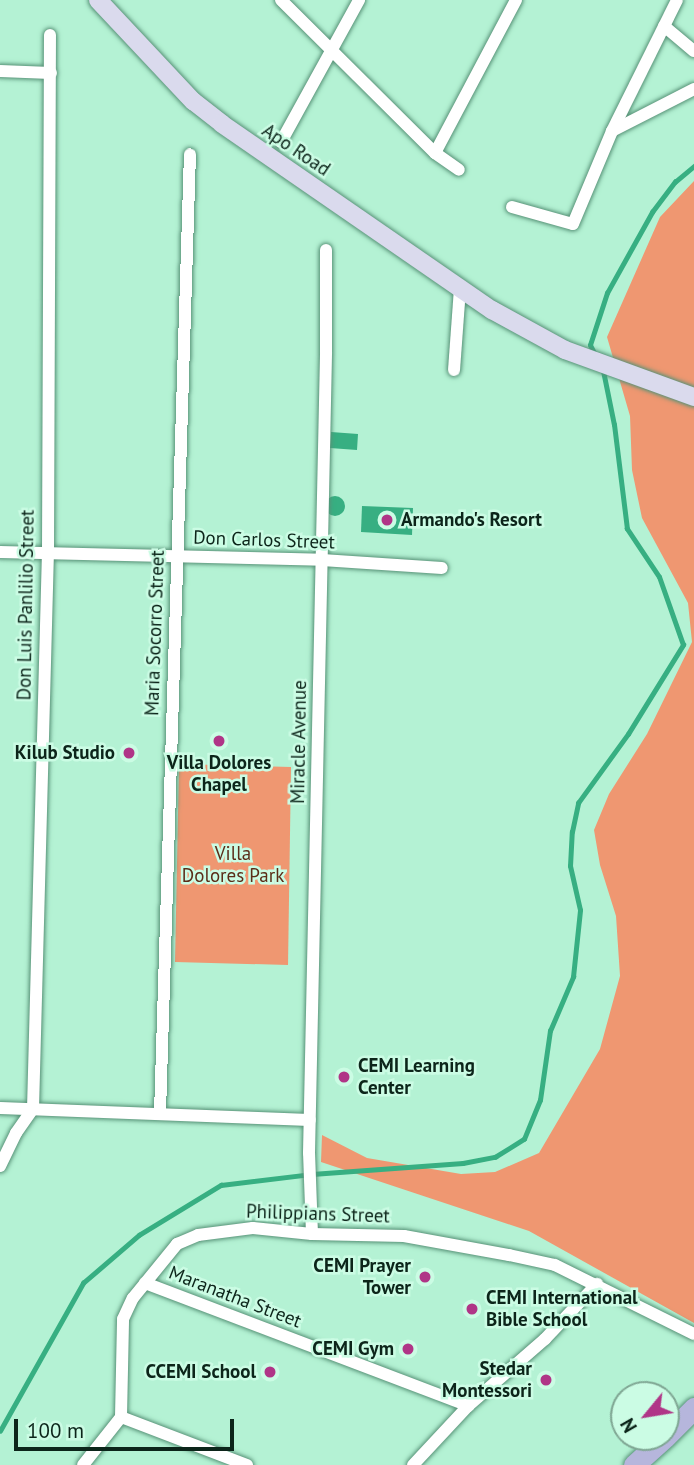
<!DOCTYPE html>
<style>
body{margin:0}
#map{position:relative;width:694px;height:1465px;overflow:hidden;background:#b4f2d4;font-family:"PT Sans",sans-serif}
div>[style]{position:absolute}
[style*='--x']{left:calc(var(--x)*1px);top:calc(var(--y)*1px);width:calc(var(--w)*1px);rotate:calc(var(--a)*1deg)}
.green>*{inset:0;background:#ef9771}
.water>*{inset:0;background:#37af82}
.round{border-radius:50%}
.stream>*{height:4.5px;margin:-2.25px;padding:0 2.25px;transform-origin:2.25px;border-radius:2.25px;background:#37af82}
.roads{filter:drop-shadow(0 0 2px #579277) drop-shadow(0 0 2px #579277)}
.street>*{height:12px;margin:-6px;padding:0 6px;transform-origin:6px;border-radius:6px;background:#fff}
.secondary>*{height:18px;margin:-9px;padding:0 9px;transform-origin:9px;border-radius:9px;background:#dadaed}
.primary>*{height:21px;margin:-10.5px;padding:0 10.5px;transform-origin:10.5px;border-radius:10.5px;background:#b6b6dc}
.dots>*{width:19px;height:19px;translate:-50% -50%;box-sizing:border-box;border:4px solid #cbfce4;border-radius:50%}
span{translate:-50% -50%;white-space:nowrap;text-align:center;line-height:1.15;-webkit-text-stroke:5px #cbfce4;paint-order:stroke}
.street-label{font-size:19px;color:#0c251a}
.poi-label{font-size:19px;color:#0c251a;font-weight:700}
.left{translate:0 -50%;text-align:left}
.right{translate:-100% -50%;text-align:right}
.park-label{font-size:19px;color:#5b2d18}
.north{position:absolute;left:610px;top:1381px;width:70px;height:70px;box-sizing:border-box;background:#cbfce4;border:2px solid #7fa693;border-radius:50%;rotate:240deg;font-size:19px;font-weight:700;line-height:28px;text-align:center;color:#0c251a}
.north::after{content:'';display:block;margin:auto;width:24px;height:32px;background:#b03587;clip-path:polygon(50% 0,100% 100%,50% 72%,0 100%)}
.scale{position:absolute;left:14px;top:1419px;width:220px;height:32px;box-sizing:border-box;border:4px solid #0c251a;border-top:0;padding-left:9px;font-size:21px;line-height:24px;white-space:nowrap;color:#0c251a;-webkit-text-stroke:5px #cbfce4;paint-order:stroke}
</style>
<div id="map">
<div class="green">
<div style="clip-path:polygon(694px 181px,694px 1323px,529px 1231px,321px 1162px,322px 1135px,367px 1158px,461px 1174px,495px 1172px,539px 1153px,600px 1049px,620px 976px,616px 916px,600px 865px,594px 830px,609px 794px,647px 734px,692px 642px,688px 603px,642px 518px,632px 470px,630px 416px,607px 337px,660px 217px)"></div>
<div style="clip-path:polygon(179px 764px,291px 767px,288px 965px,175px 962px)"></div>
</div>
<div class="water">
<div style="clip-path:polygon(331px 432px,358px 434px,357px 450px,330px 448px)"></div>
<div class="round" style="left:325px;top:496px;width:20px;height:20px"></div>
<div style="clip-path:polygon(362px 506px,413px 508px,412px 535px,361px 532px)"></div>
</div>
<div class="stream">
<div style="--x:596;--y:357;--w:13;--a:-117"></div>
<div style="--x:590;--y:345;--w:55;--a:-71.9"></div>
<div style="--x:607;--y:293;--w:93;--a:-60.9"></div>
<div style="--x:652;--y:212;--w:38;--a:-53"></div>
<div style="--x:675;--y:182;--w:25;--a:-40"></div>
<div style="--x:0;--y:1431;--w:170;--a:-60.7"></div>
<div style="--x:83;--y:1283;--w:74;--a:-40.6"></div>
<div style="--x:139;--y:1235;--w:96;--a:-31.4"></div>
<div style="--x:221;--y:1185;--w:92;--a:-6.9"></div>
<div style="--x:312;--y:1174;--w:151;--a:-4.2"></div>
<div style="--x:463;--y:1163;--w:33;--a:-11"></div>
<div style="--x:495;--y:1157;--w:34;--a:-32"></div>
<div style="--x:524;--y:1139;--w:42;--a:-67.7"></div>
<div style="--x:540;--y:1100;--w:70;--a:-81.8"></div>
<div style="--x:550;--y:1031;--w:59;--a:-66.9"></div>
<div style="--x:573;--y:977;--w:67;--a:-84"></div>
<div style="--x:580;--y:910;--w:45;--a:-102.8"></div>
<div style="--x:570;--y:866;--w:34;--a:-87"></div>
<div style="--x:572;--y:832;--w:30;--a:-78"></div>
<div style="--x:578;--y:803;--w:85;--a:-54.1"></div>
<div style="--x:628;--y:734;--w:105;--a:-58.3"></div>
<div style="--x:683;--y:645;--w:72;--a:-109.4"></div>
<div style="--x:659;--y:577;--w:58;--a:-123.7"></div>
<div style="--x:627;--y:529;--w:105;--a:-97.1"></div>
<div style="--x:614;--y:425;--w:55;--a:-101.5"></div>
</div>
<div class="roads">
<div class="street">
<div style="--x:281;--y:0;--w:217;--a:44.8"></div>
<div style="--x:435;--y:153;--w:29;--a:35"></div>
<div style="--x:664;--y:26;--w:39;--a:40"></div>
<div style="--x:0;--y:71;--w:51;--a:2.2"></div>
<div style="--x:612;--y:131;--w:92;--a:-27.1"></div>
<div style="--x:281;--y:142;--w:162;--a:-61.2"></div>
<div style="--x:435;--y:153;--w:173;--a:-62.1"></div>
<div style="--x:512;--y:207;--w:63;--a:15.6"></div>
<div style="--x:573;--y:224;--w:101;--a:-67.2"></div>
<div style="--x:612;--y:131;--w:146;--a:-63.6"></div>
<div style="--x:454;--y:370;--w:81;--a:-85.8"></div>
<div style="--x:0;--y:552;--w:322;--a:1.4"></div>
<div style="--x:322;--y:560;--w:120;--a:3.8"></div>
<div style="--x:0;--y:1108;--w:310;--a:2.2"></div>
<div style="--x:160;--y:1113;--w:959;--a:-88.21"></div>
<div style="--x:0;--y:1166;--w:37;--a:-64"></div>
<div style="--x:16;--y:1133;--w:29;--a:-55"></div>
<div style="--x:33;--y:1109;--w:557;--a:-88.46"></div>
<div style="--x:48;--y:552;--w:517;--a:-89.78"></div>
<div style="--x:312;--y:1234;--w:81;--a:-92.1"></div>
<div style="--x:309;--y:1153;--w:801;--a:-88.78"></div>
<div style="--x:326;--y:352;--w:102;--a:-90"></div>
<div style="--x:145;--y:1283;--w:346;--a:20.8"></div>
<div style="--x:121;--y:1417;--w:135;--a:20.9"></div>
<div style="--x:83;--y:1465;--w:61;--a:-51.6"></div>
<div style="--x:121;--y:1417;--w:98;--a:-88.8"></div>
<div style="--x:123;--y:1319;--w:23;--a:-65"></div>
<div style="--x:133;--y:1298;--w:70;--a:-50.8"></div>
<div style="--x:177;--y:1244;--w:23;--a:-23"></div>
<div style="--x:198;--y:1235;--w:55;--a:-7.3"></div>
<div style="--x:253;--y:1228;--w:59;--a:5.8"></div>
<div style="--x:312;--y:1234;--w:92;--a:1.2"></div>
<div style="--x:404;--y:1236;--w:107;--a:10.3"></div>
<div style="--x:509;--y:1255;--w:47;--a:12.3"></div>
<div style="--x:555;--y:1265;--w:155;--a:26.4"></div>
<div style="--x:413;--y:1465;--w:81;--a:-47"></div>
<div style="--x:468;--y:1406;--w:102;--a:-41"></div>
<div style="--x:545;--y:1339;--w:76;--a:-46.6"></div>
</div>
<div class="secondary">
<div style="--x:98;--y:0;--w:139;--a:46.8"></div>
<div style="--x:193;--y:101;--w:37;--a:38"></div>
<div style="--x:222;--y:124;--w:328;--a:34.6"></div>
<div style="--x:492;--y:310;--w:83;--a:28.7"></div>
<div style="--x:565;--y:350;--w:137;--a:20"></div>
</div>
<div class="primary">
<div style="--x:666;--y:1436;--w:40;--a:-45"></div>
<div style="--x:634;--y:1465;--w:42;--a:-42.1"></div>
</div>
</div>
<div class="dots">
<div style="left:387px;top:520px;background:#b03587"></div>
<div style="left:219px;top:741px;background:#b03587"></div>
<div style="left:129px;top:753px;background:#b03587"></div>
<div style="left:344px;top:1077px;background:#b03587"></div>
<div style="left:425px;top:1277px;background:#b03587"></div>
<div style="left:472px;top:1309px;background:#b03587"></div>
<div style="left:408px;top:1349px;background:#b03587"></div>
<div style="left:270px;top:1372px;background:#b03587"></div>
<div style="left:546px;top:1380px;background:#b03587"></div>
</div>
<div class="street-label">
<span style="left:296px;top:150px;rotate:34deg">Apo Road</span>
<span style="left:264px;top:540px;rotate:2deg">Don Carlos Street</span>
<span style="left:26px;top:605px;rotate:-89deg">Don Luis Panlilio Street</span>
<span style="left:155px;top:633px;rotate:-88deg">Maria Socorro Street</span>
<span style="left:299px;top:742px;rotate:-89deg">Miracle Avenue</span>
<span style="left:318px;top:1214px;rotate:2deg">Philippians Street</span>
<span style="left:235px;top:1297px;rotate:21deg">Maranatha Street</span>
</div>
<div class="poi-label">
<span class="left" style="left:401px;top:520px">Armando's Resort</span>
<span class="right" style="left:115px;top:753px">Kilub Studio</span>
<span style="left:219px;top:774px">Villa Dolores<br>Chapel</span>
<span class="left" style="left:358px;top:1077px">CEMI Learning<br>Center</span>
<span class="right" style="left:411px;top:1277px">CEMI Prayer<br>Tower</span>
<span class="left" style="left:486px;top:1309px">CEMI International<br>Bible School</span>
<span class="right" style="left:394px;top:1349px">CEMI Gym</span>
<span class="right" style="left:532px;top:1380px">Stedar<br>Montessori</span>
<span class="right" style="left:256px;top:1372px">CCEMI School</span>
</div>
<div class="park-label">
<span style="left:233px;top:865px">Villa<br>Dolores Park</span>
</div>
<div class="north">N</div>
<div class="scale">100 m</div>
</div>
